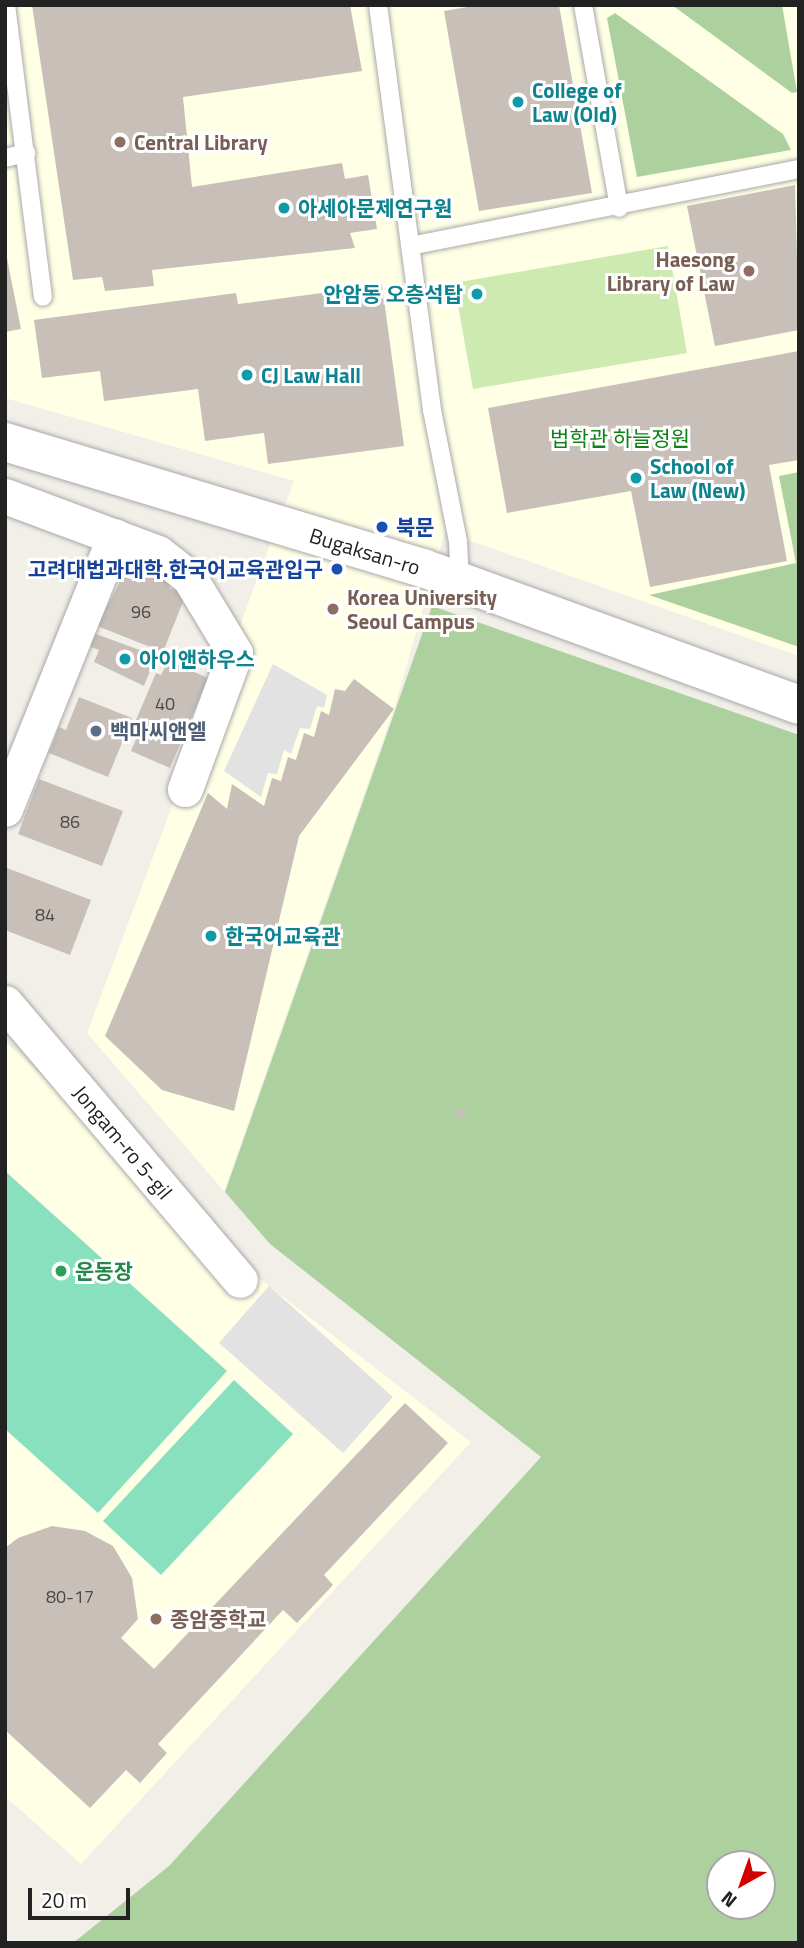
<!DOCTYPE html>
<meta charset="utf-8">
<style>
body{margin:0}
#map{position:relative;width:804px;height:1948px;overflow:hidden;background:#f2efe9;font-family:"Titillium Web","Noto Sans KR",sans-serif}
div>[style]{position:absolute}
[style*='--x']{left:calc(var(--x)*1px);top:calc(var(--y)*1px);width:calc(var(--w)*1px);rotate:calc(var(--a)*1deg)}
.education>*{inset:0;background:#ffffe5}
.grass>*{inset:0;background:#cdebb0}
.forest>*{inset:0;background:#add19e}
.pitch>*{inset:0;background:#88e0be}
.parking>*{inset:0;background:#e2e2e2}
.building>*{inset:0;background:#c7bfb8}
.roads{filter:drop-shadow(0 0 2px #a9a9a9) drop-shadow(0 0 2px #a9a9a9)}
.service>*{height:18px;margin:-9px;padding:0 9px;transform-origin:9px;border-radius:9px;background:#fff}
.minor>*{height:35px;margin:-17.5px;padding:0 17.5px;transform-origin:17.5px;border-radius:17.5px;background:#fff}
.tertiary>*{height:38px;margin:-19px;padding:0 19px;transform-origin:19px;border-radius:19px;background:#fff}
.dots>*{width:19px;height:19px;translate:-50% -50%;box-sizing:border-box;border:4px solid #fff;border-radius:50%}
span{translate:-50% -50%;white-space:nowrap;text-align:center;line-height:1.15;-webkit-text-stroke:6px #fff;paint-order:stroke}
.number-label{font-size:18px;color:#4b4948}
.number-label span{-webkit-text-stroke-width:0}
.culture-label{font-size:21px;color:#0d838f;font-weight:700}
.left{translate:0 -50%;text-align:left}
.right{translate:-100% -50%;text-align:right}
.education-label{font-size:21px;color:#785e54;font-weight:700}
.park-label{font-size:21px;color:#0c8416}
.transit-label{font-size:21px;color:#164399;font-weight:700}
.street-label{font-size:21px;color:#222}
.service-label{font-size:21px;color:#4e5e75;font-weight:700}
.leisure-label{font-size:21px;color:#27864d;font-weight:700}
.frame{position:absolute;inset:0;border:7px solid #222;pointer-events:none}
.north{position:absolute;left:706px;top:1850px;width:70px;height:70px;box-sizing:border-box;background:#fff;border:2px solid #a7a7a7;border-radius:50%;rotate:220deg;font-size:19px;font-weight:700;line-height:28px;text-align:center;color:#222}
.north::after{content:'';display:block;margin:auto;width:24px;height:32px;background:#d40000;clip-path:polygon(50% 0,100% 100%,50% 72%,0 100%)}
.scale{position:absolute;left:28px;top:1888px;width:102px;height:32px;box-sizing:border-box;border:4px solid #222;border-top:0;padding-left:9px;font-size:21px;line-height:24px;white-space:nowrap;color:#222;-webkit-text-stroke:5px #fff;paint-order:stroke}
</style>
<div id="map">
<div class="education">
<div style="clip-path:polygon(5px 5px,799px 5px,799px 656px,445px 532px,395px 706px,224px 1191px,87px 1033px,294px 481px,5px 398px)"></div>
<div style="clip-path:polygon(5px 1041px,260px 1279px,471px 1442px,81px 1864px,5px 1796px)"></div>
</div>
<div class="grass">
<div style="clip-path:polygon(668px 246px,687px 353px,473px 389px,454px 283px)"></div>
</div>
<div class="forest">
<div style="clip-path:polygon(672px 5px,782px 5px,797px 92px,792px 93px)"></div>
<div style="clip-path:polygon(615px 13px,783px 134px,791px 150px,637px 177px,607px 18px)"></div>
<div style="clip-path:polygon(799px 472px,799px 647px,649px 595px,796px 563px,779px 476px)"></div>
<div style="clip-path:polygon(evenodd,432px 606px,799px 735px,799px 1943px,73px 1943px,169px 1866px,541px 1457px,270px 1244px,225px 1192px,432px 606px,720px 1864px,762px 1864px,762px 1906px,720px 1906px,720px 1864px)"></div>
</div>
<div class="pitch">
<div style="clip-path:polygon(5px 1171px,227px 1371px,98px 1513px,5px 1429px)"></div>
<div style="clip-path:polygon(234px 1380px,293px 1434px,161px 1575px,103px 1521px)"></div>
</div>
<div class="parking">
<div style="clip-path:polygon(273px 664px,327px 695px,324px 708px,317px 706px,310px 729px,300px 728px,291px 754px,284px 750px,277px 774px,268px 773px,261px 797px,224px 771px)"></div>
<div style="clip-path:polygon(269px 1286px,393px 1397px,343px 1453px,219px 1343px)"></div>
</div>
<div class="building">
<div style="clip-path:polygon(32px 5px,350px 5px,362px 71px,183px 97px,192px 187px,342px 163px,345px 179px,368px 175px,377px 229px,350px 233px,355px 248px,152px 270px,154px 286px,105px 291px,102px 277px,73px 280px)"></div>
<div style="clip-path:polygon(479px 5px,559px 5px,592px 193px,479px 211px,444px 11px)"></div>
<div style="clip-path:polygon(795px 185px,799px 330px,715px 346px,687px 206px)"></div>
<div style="clip-path:polygon(5px 248px,21px 329px,5px 332px)"></div>
<div style="clip-path:polygon(382px 285px,404px 446px,268px 464px,264px 433px,205px 441px,198px 389px,104px 401px,100px 371px,42px 378px,34px 320px,236px 293px,238px 304px)"></div>
<div style="clip-path:polygon(799px 351px,799px 460px,769px 465px,787px 561px,650px 587px,631px 491px,507px 513px,488px 408px)"></div>
<div style="clip-path:polygon(145px 569px,172px 580px,169px 588px,186px 594px,163px 652px,97px 626px,123px 576px,140px 583px)"></div>
<div style="clip-path:polygon(85px 630px,156px 656px,144px 686px,94px 662px,99px 650px,80px 643px)"></div>
<div style="clip-path:polygon(168px 661px,208px 678px,170px 768px,131px 751px,137px 737px,130px 734px,156px 673px,161px 675px)"></div>
<div style="clip-path:polygon(354px 679px,394px 709px,299px 836px,234px 1111px,162px 1090px,105px 1036px,208px 793px,227px 809px,232px 784px,264px 806px,272px 778px,281px 781px,288px 757px,296px 760px,304px 733px,314px 737px,321px 711px,329px 715px,335px 689px,345px 691px)"></div>
<div style="clip-path:polygon(79px 697px,132px 718px,108px 777px,49px 753px,59px 727px,66px 730px)"></div>
<div style="clip-path:polygon(39px 779px,123px 811px,102px 866px,18px 834px)"></div>
<div style="clip-path:polygon(7px 868px,91px 900px,70px 955px,5px 930px)"></div>
<div style="clip-path:polygon(456px 1109px,466px 1111px,465px 1118px,455px 1116px)"></div>
<div style="clip-path:polygon(405px 1403px,448px 1443px,324px 1575px,333px 1585px,297px 1623px,283px 1610px,158px 1744px,167px 1753px,140px 1783px,126px 1770px,90px 1808px,5px 1730px,5px 1548px,18px 1538px,52px 1526px,85px 1531px,113px 1546px,132px 1578px,138px 1619px,121px 1638px,154px 1669px)"></div>
</div>
<div class="roads">
<div class="service">
<div style="--x:6;--y:5;--w:294;--a:82.8"></div>
<div style="--x:378;--y:5;--w:409;--a:82.4"></div>
<div style="--x:432;--y:410;--w:134;--a:78.8"></div>
<div style="--x:458;--y:541;--w:42;--a:87.3"></div>
<div style="--x:583;--y:5;--w:206;--a:79.9"></div>
<div style="--x:5;--y:158;--w:22;--a:-13"></div>
<div style="--x:410;--y:246;--w:397;--a:-11.2"></div>
</div>
<div class="minor">
<div style="--x:5;--y:496;--w:163;--a:20.4"></div>
<div style="--x:158;--y:553;--w:39;--a:38"></div>
<div style="--x:189;--y:577;--w:89;--a:58.8"></div>
<div style="--x:235;--y:653;--w:145;--a:110.2"></div>
<div style="--x:5;--y:809;--w:294;--a:-68.1"></div>
<div style="--x:5;--y:1003;--w:363;--a:49.7"></div>
</div>
<div class="tertiary">
<div style="--x:5;--y:442;--w:437;--a:16.8"></div>
<div style="--x:423;--y:568;--w:400;--a:20"></div>
</div>
</div>
<div class="dots">
<div style="left:518px;top:102px;background:#0f9aa8"></div>
<div style="left:120px;top:142px;background:#8d6e63"></div>
<div style="left:284px;top:208px;background:#0f9aa8"></div>
<div style="left:749px;top:271px;background:#8d6e63"></div>
<div style="left:477px;top:294px;background:#0f9aa8"></div>
<div style="left:247px;top:375px;background:#0f9aa8"></div>
<div style="left:636px;top:478px;background:#0f9aa8"></div>
<div style="left:382px;top:527px;background:#1a4fb4"></div>
<div style="left:337px;top:569px;background:#1a4fb4"></div>
<div style="left:333px;top:609px;background:#8d6e63"></div>
<div style="left:125px;top:659px;background:#0f9aa8"></div>
<div style="left:96px;top:731px;background:#5c6f8a"></div>
<div style="left:211px;top:936px;background:#0f9aa8"></div>
<div style="left:61px;top:1271px;background:#2e9e5b"></div>
<div style="left:156px;top:1619px;background:#8d6e63"></div>
</div>
<div class="number-label">
<span style="left:141px;top:612px">96</span>
<span style="left:165px;top:704px">40</span>
<span style="left:70px;top:822px">86</span>
<span style="left:45px;top:915px">84</span>
<span style="left:70px;top:1597px">80-17</span>
</div>
<div class="culture-label">
<span class="left" style="left:532px;top:102px">College of<br>Law (Old)</span>
<span class="left" style="left:298px;top:208px">아세아문제연구원</span>
<span class="right" style="left:463px;top:294px">안암동 오층석탑</span>
<span class="left" style="left:261px;top:375px">CJ Law Hall</span>
<span class="left" style="left:650px;top:478px">School of<br>Law (New)</span>
<span class="left" style="left:139px;top:659px">아이앤하우스</span>
<span class="left" style="left:225px;top:936px">한국어교육관</span>
</div>
<div class="education-label">
<span class="left" style="left:134px;top:142px">Central Library</span>
<span class="right" style="left:735px;top:271px">Haesong<br>Library of Law</span>
<span class="left" style="left:347px;top:609px">Korea University<br>Seoul Campus</span>
<span class="left" style="left:170px;top:1619px">종암중학교</span>
</div>
<div class="park-label">
<span style="left:620px;top:438px">법학관 하늘정원</span>
</div>
<div class="transit-label">
<span class="left" style="left:396px;top:527px">북문</span>
<span class="right" style="left:323px;top:569px">고려대법과대학.한국어교육관입구</span>
</div>
<div class="street-label">
<span style="left:365px;top:551px;rotate:17deg">Bugaksan-ro</span>
<span style="left:123px;top:1142px;rotate:50deg">Jongam-ro 5-gil</span>
</div>
<div class="service-label">
<span class="left" style="left:110px;top:731px">백마씨앤엘</span>
</div>
<div class="leisure-label">
<span class="left" style="left:75px;top:1271px">운동장</span>
</div>
<div class="frame"></div>
<div class="north">N</div>
<div class="scale">20 m</div>
</div>
